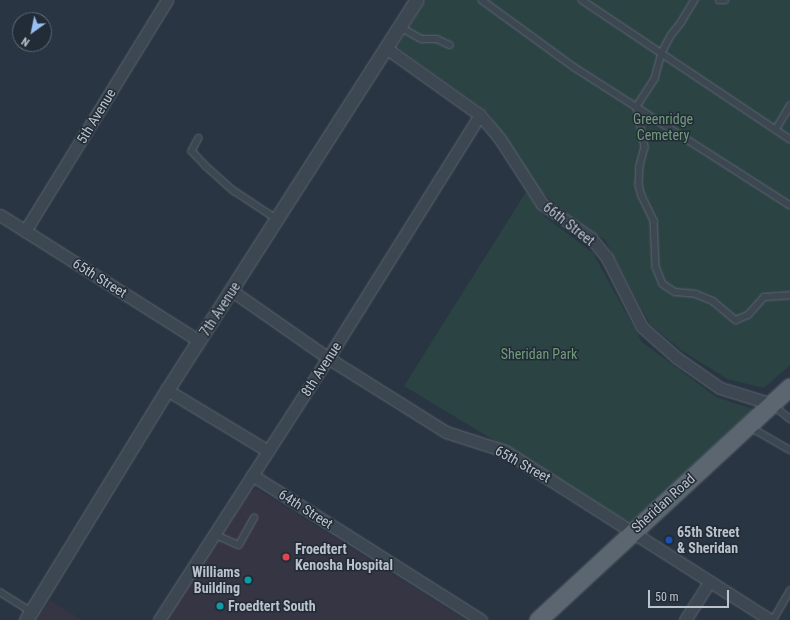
<!DOCTYPE html>
<style>
body{margin:0}
#map{position:relative;width:790px;height:620px;overflow:hidden;background:#293542;font-family:"Roboto Condensed",sans-serif}
div>[style]{position:absolute}
[style*='--x']{left:calc(var(--x)*1px);top:calc(var(--y)*1px);width:calc(var(--w)*1px);rotate:calc(var(--a)*1deg)}
.medical>*{inset:0;background:#363543}
.green>*{inset:0;background:#2c4344}
.roads{filter:drop-shadow(0 0 1px #5c656f) drop-shadow(0 0 1px #5c656f)}
.service>*{height:5.5px;margin:-2.75px;padding:0 2.75px;transform-origin:2.75px;border-radius:2.75px;background:#3d4752}
.minor>*{height:11px;margin:-5.5px;padding:0 5.5px;transform-origin:5.5px;border-radius:5.5px;background:#3d4752}
.tertiary>*{height:13px;margin:-6.5px;padding:0 6.5px;transform-origin:6.5px;border-radius:6.5px;background:#3d4752}
.primary>*{height:17px;margin:-8.5px;padding:0 8.5px;transform-origin:8.5px;border-radius:8.5px;background:#5c6671}
.dots>*{width:11px;height:11px;translate:-50% -50%;box-sizing:border-box;border:2px solid #222c37;border-radius:50%}
span{translate:-50% -50%;white-space:nowrap;text-align:center;line-height:1.15;-webkit-text-stroke:3px #222c37;paint-order:stroke}
.street-label{font-size:14px;color:#bbc2cb}
.park-label{font-size:14px;color:#739b7b}
.poi-label{font-size:14px;color:#bbc2cb;font-weight:700}
.left{translate:0 -50%;text-align:left}
.right{translate:-100% -50%;text-align:right}
.north{position:absolute;left:12px;top:12px;width:40px;height:40px;box-sizing:border-box;background:#222c37;border:1px solid #5f6872;border-radius:50%;rotate:213deg;font-size:11px;font-weight:700;line-height:16px;text-align:center;color:#bbc2cb}
.north::after{content:'';display:block;margin:auto;width:14px;height:18px;background:#99bff2;clip-path:polygon(50% 0,100% 100%,50% 72%,0 100%)}
.scale{position:absolute;left:648px;top:590px;width:81px;height:18px;box-sizing:border-box;border:2px solid #bbc2cb;border-top:0;padding-left:5px;font-size:12px;line-height:14px;white-space:nowrap;color:#bbc2cb;-webkit-text-stroke:3px #222c37;paint-order:stroke}
</style>
<div id="map">
<div class="medical">
<div style="clip-path:polygon(255px 489px,259px 490px,466px 620px,166px 620px,248px 494px)"></div>
<div style="clip-path:polygon(50px 600px,82px 620px,37px 620px)"></div>
</div>
<div class="green">
<div style="clip-path:polygon(426px 0,790px 0,790px 365px,764px 388px,727px 379px,681px 350px,650px 324px,605px 240px,564px 212px,536px 187px,488px 112px,397px 47px)"></div>
<div style="clip-path:polygon(526px 192px,544px 216px,593px 253px,642px 342px,716px 397px,753px 409px,631px 523px,404px 386px)"></div>
</div>
<div class="roads">
<div class="service">
<div style="--x:482;--y:0;--w:114;--a:36.1"></div>
<div style="--x:574;--y:67;--w:256;--a:32.6"></div>
<div style="--x:582;--y:0;--w:250;--a:33.8"></div>
<div style="--x:695;--y:0;--w:26;--a:121"></div>
<div style="--x:682;--y:22;--w:18;--a:128"></div>
<div style="--x:671;--y:36;--w:19;--a:118"></div>
<div style="--x:662;--y:53;--w:27;--a:105"></div>
<div style="--x:655;--y:79;--w:33;--a:123"></div>
<div style="--x:637;--y:107;--w:41;--a:78.7"></div>
<div style="--x:645;--y:147;--w:20;--a:105"></div>
<div style="--x:640;--y:166;--w:19;--a:93"></div>
<div style="--x:639;--y:185;--w:11;--a:75"></div>
<div style="--x:642;--y:196;--w:28;--a:64"></div>
<div style="--x:654;--y:221;--w:46;--a:87.5"></div>
<div style="--x:656;--y:267;--w:18;--a:68"></div>
<div style="--x:663;--y:284;--w:14;--a:34"></div>
<div style="--x:675;--y:292;--w:21;--a:5"></div>
<div style="--x:696;--y:294;--w:18;--a:22"></div>
<div style="--x:713;--y:301;--w:30;--a:40"></div>
<div style="--x:736;--y:320;--w:13;--a:-23"></div>
<div style="--x:748;--y:315;--w:24;--a:-48"></div>
<div style="--x:764;--y:297;--w:26;--a:-4"></div>
<div style="--x:719;--y:0;--w:6;--a:0"></div>
<div style="--x:400;--y:27;--w:25;--a:29"></div>
<div style="--x:422;--y:39;--w:15;--a:0"></div>
<div style="--x:437;--y:39;--w:14;--a:25"></div>
<div style="--x:776;--y:129;--w:27;--a:-59"></div>
<div style="--x:199;--y:138;--w:15;--a:118"></div>
<div style="--x:192;--y:151;--w:19;--a:47"></div>
<div style="--x:205;--y:165;--w:38;--a:42"></div>
<div style="--x:233;--y:190;--w:53;--a:33.4"></div>
<div style="--x:773;--y:405;--w:22;--a:39"></div>
<div style="--x:750;--y:427;--w:46;--a:29.9"></div>
<div style="--x:214;--y:534;--w:27;--a:24"></div>
<div style="--x:239;--y:545;--w:31;--a:-61"></div>
<div style="--x:0;--y:592;--w:36;--a:32"></div>
<div style="--x:773;--y:620;--w:34;--a:-60"></div>
</div>
<div class="minor">
<div style="--x:386;--y:48;--w:115;--a:35.5"></div>
<div style="--x:480;--y:115;--w:31;--a:50"></div>
<div style="--x:500;--y:139;--w:77;--a:57.1"></div>
<div style="--x:542;--y:204;--w:60;--a:34.8"></div>
<div style="--x:591;--y:238;--w:26;--a:51"></div>
<div style="--x:607;--y:258;--w:77;--a:63.1"></div>
<div style="--x:642;--y:327;--w:47;--a:41.5"></div>
<div style="--x:677;--y:358;--w:52;--a:34.9"></div>
<div style="--x:720;--y:388;--w:54;--a:17.1"></div>
<div style="--x:0;--y:215;--w:236;--a:32.3"></div>
<div style="--x:25;--y:231;--w:271;--a:-58.4"></div>
<div style="--x:232;--y:291;--w:117;--a:34.9"></div>
<div style="--x:328;--y:358;--w:139;--a:32.1"></div>
<div style="--x:446;--y:432;--w:62;--a:17.9"></div>
<div style="--x:505;--y:451;--w:314;--a:32.5"></div>
<div style="--x:167;--y:390;--w:118;--a:31.1"></div>
<div style="--x:252;--y:475;--w:271;--a:32.3"></div>
<div style="--x:159;--y:620;--w:312;--a:-57.2"></div>
<div style="--x:328;--y:358;--w:287;--a:-58"></div>
<div style="--x:685;--y:620;--w:46;--a:-57.3"></div>
</div>
<div class="tertiary">
<div style="--x:26;--y:620;--w:270;--a:-58.5"></div>
<div style="--x:167;--y:390;--w:463;--a:-57.4"></div>
</div>
<div class="primary">
<div style="--x:538;--y:620;--w:343;--a:-42.8"></div>
</div>
</div>
<div class="dots">
<div style="left:669px;top:540px;background:#1a4fb4"></div>
<div style="left:286px;top:557px;background:#e0444e"></div>
<div style="left:248px;top:580px;background:#0f9aa8"></div>
<div style="left:220px;top:606px;background:#0f9aa8"></div>
</div>
<div class="street-label">
<span style="left:96px;top:116px;rotate:-59deg">5th Avenue</span>
<span style="left:569px;top:224px;rotate:38deg">66th Street</span>
<span style="left:100px;top:278px;rotate:32deg">65th Street</span>
<span style="left:220px;top:309px;rotate:-57deg">7th Avenue</span>
<span style="left:321px;top:369px;rotate:-57deg">8th Avenue</span>
<span style="left:523px;top:464px;rotate:29deg">65th Street</span>
<span style="left:663px;top:503px;rotate:-42deg">Sheridan Road</span>
<span style="left:306px;top:509px;rotate:32deg">64th Street</span>
</div>
<div class="park-label">
<span style="left:663px;top:127px">Greenridge<br>Cemetery</span>
<span style="left:539px;top:354px">Sheridan Park</span>
</div>
<div class="poi-label">
<span class="left" style="left:677px;top:540px">65th Street<br>&amp; Sheridan</span>
<span class="left" style="left:295px;top:557px">Froedtert<br>Kenosha Hospital</span>
<span class="right" style="left:240px;top:580px">Williams<br>Building</span>
<span class="left" style="left:228px;top:606px">Froedtert South</span>
</div>
<div class="north">N</div>
<div class="scale">50 m</div>
</div>
